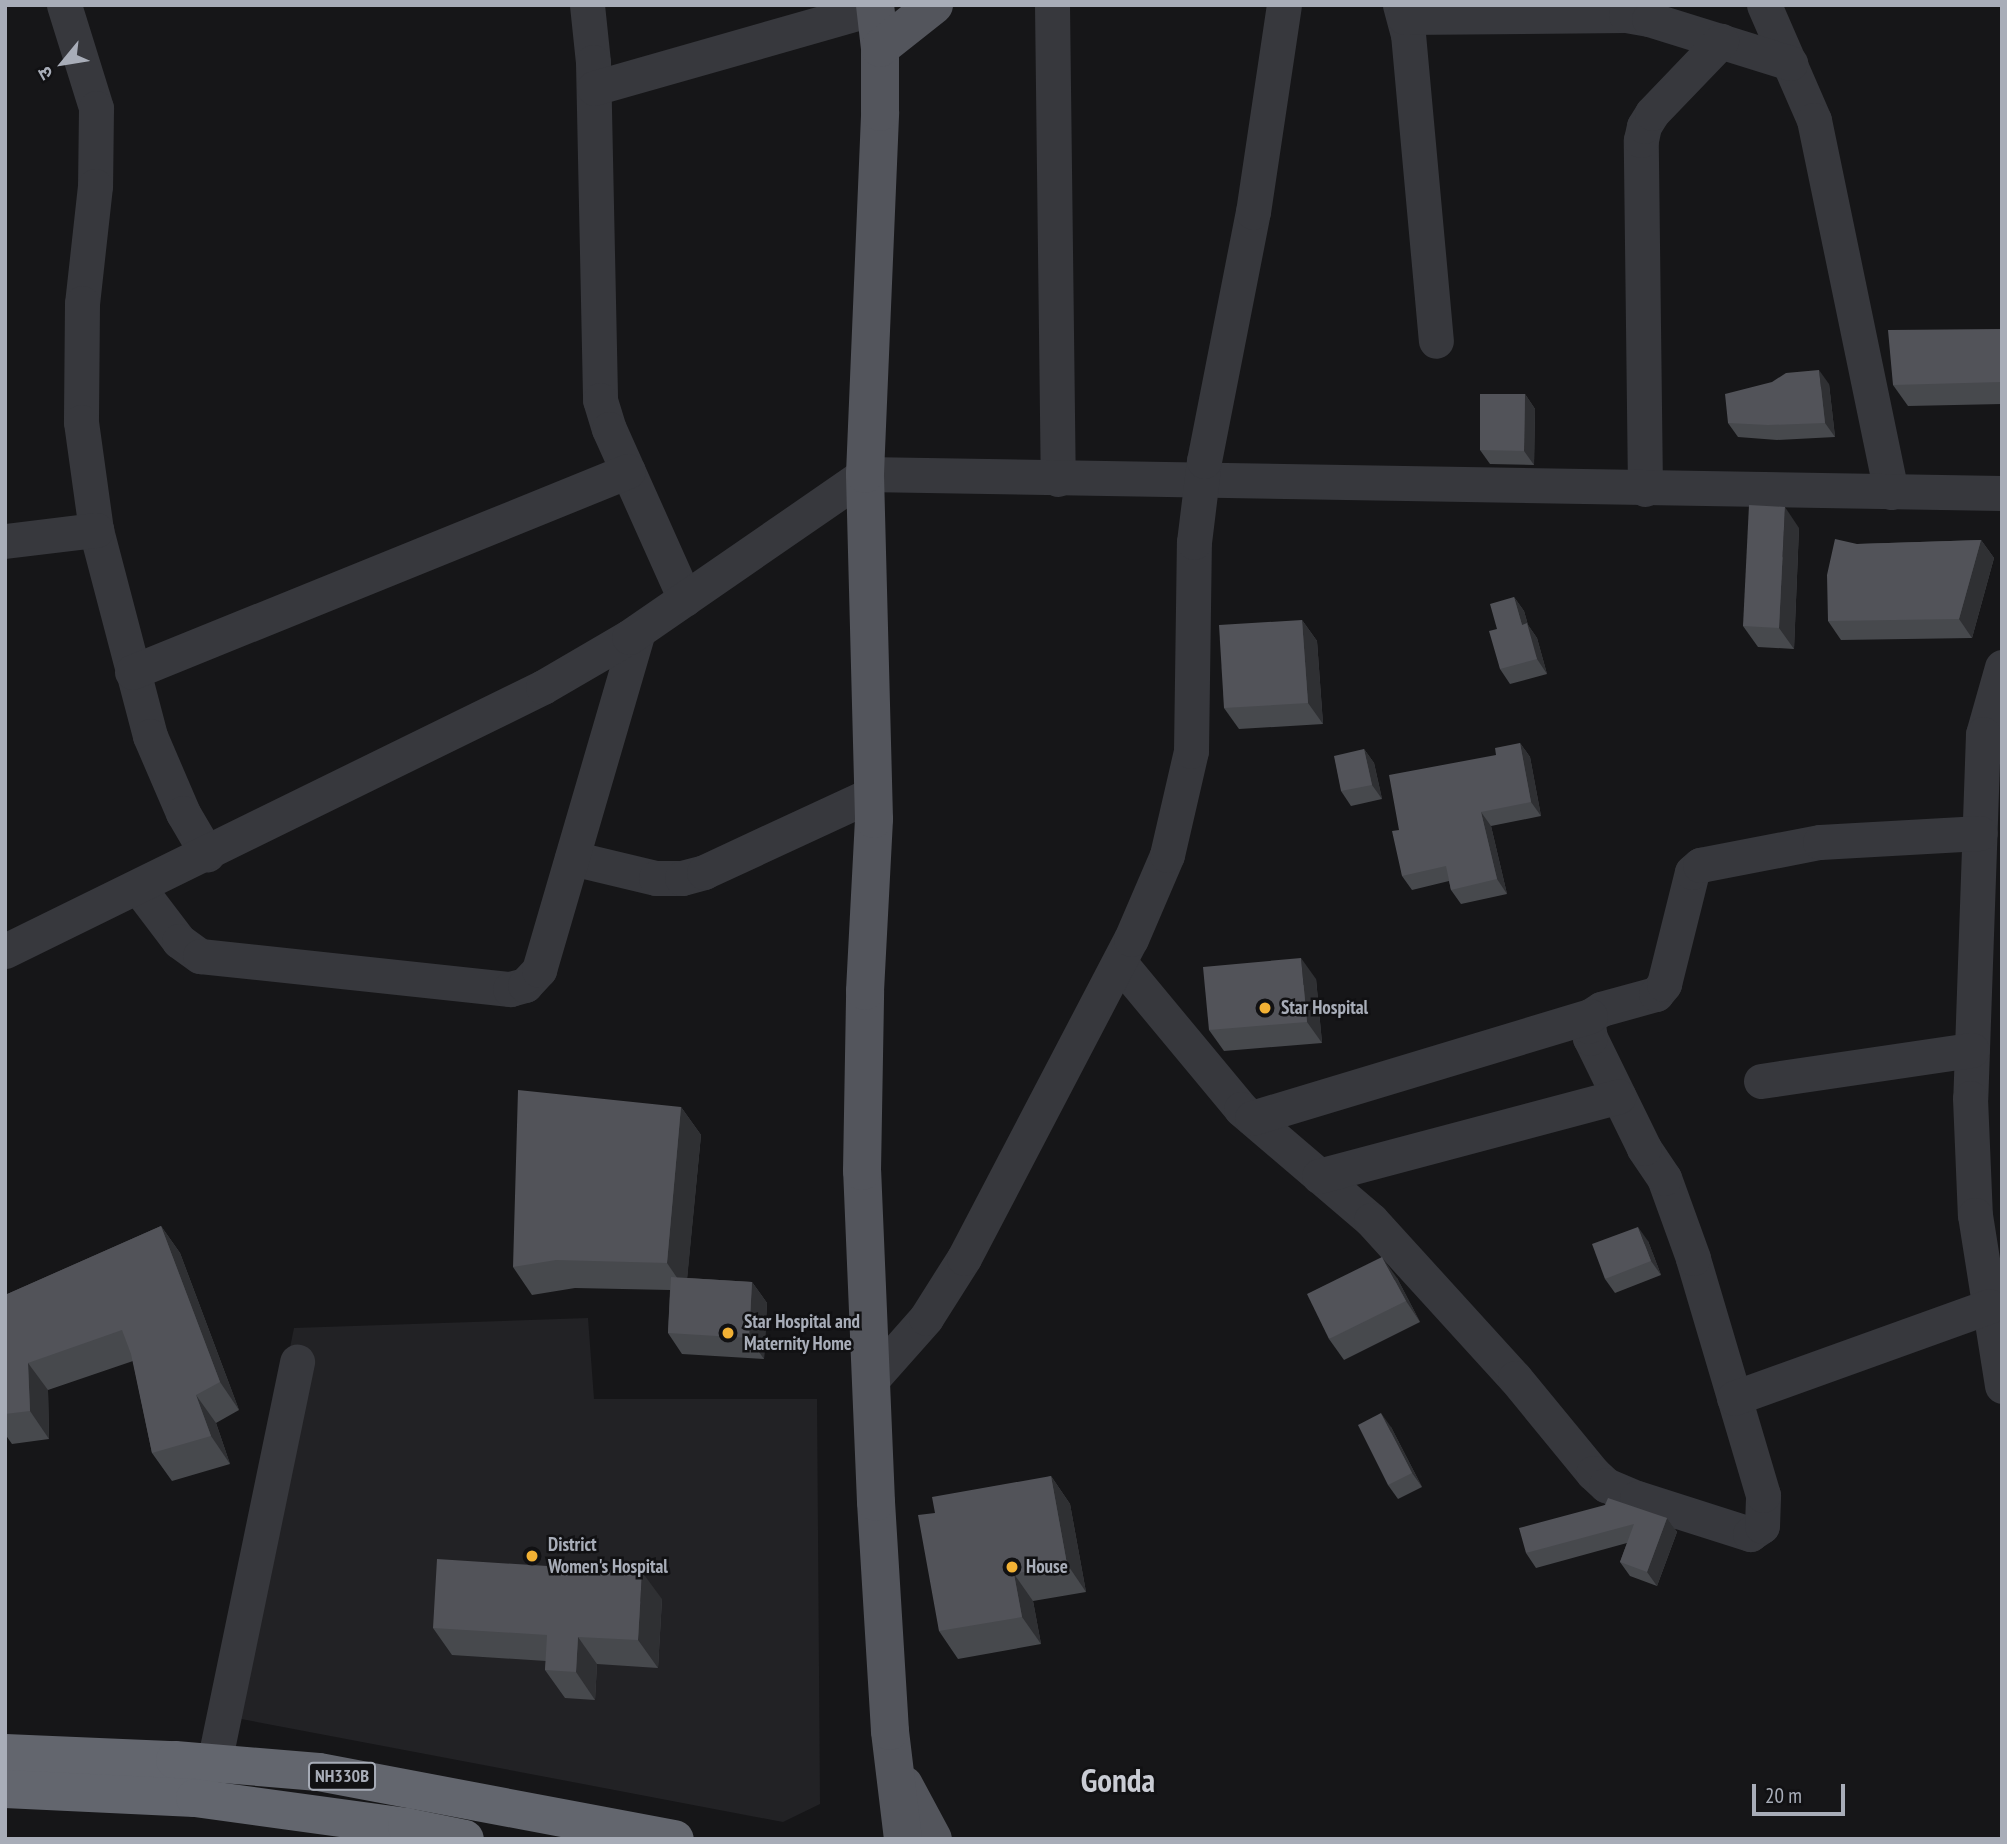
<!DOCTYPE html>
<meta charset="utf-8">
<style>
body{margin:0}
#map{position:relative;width:2007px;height:1844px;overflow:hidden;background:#161618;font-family:"PT Sans Narrow","Noto Sans Devanagari",sans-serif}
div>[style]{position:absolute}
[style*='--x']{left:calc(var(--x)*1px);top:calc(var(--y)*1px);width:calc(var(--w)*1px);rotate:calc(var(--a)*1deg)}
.built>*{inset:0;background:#222225}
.minor>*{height:35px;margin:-17.5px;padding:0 17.5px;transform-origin:17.5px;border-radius:17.5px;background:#37383d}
.major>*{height:38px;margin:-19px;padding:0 19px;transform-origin:19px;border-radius:19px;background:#53555c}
.highway>*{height:38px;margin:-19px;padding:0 19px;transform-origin:19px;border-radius:19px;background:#63666e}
.wall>*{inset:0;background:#47494d}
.shaded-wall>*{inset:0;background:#2f3033}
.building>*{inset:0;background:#525359}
.dots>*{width:19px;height:19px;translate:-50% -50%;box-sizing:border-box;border:4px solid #111113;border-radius:50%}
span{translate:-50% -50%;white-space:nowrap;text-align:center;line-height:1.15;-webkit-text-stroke:5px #111113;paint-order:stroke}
.shield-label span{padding:2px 5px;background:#111113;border:2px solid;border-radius:5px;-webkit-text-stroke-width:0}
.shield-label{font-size:18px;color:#a8adb8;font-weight:700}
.poi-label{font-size:19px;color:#a8adb8;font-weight:700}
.left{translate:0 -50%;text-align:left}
.town-label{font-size:33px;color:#c9ccd4;font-weight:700}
.frame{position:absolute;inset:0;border:7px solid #a8adb8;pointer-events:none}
.north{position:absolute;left:28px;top:28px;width:70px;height:70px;-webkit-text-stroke:5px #111113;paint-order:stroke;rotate:240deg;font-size:19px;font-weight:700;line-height:28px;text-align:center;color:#a8adb8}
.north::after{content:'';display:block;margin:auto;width:24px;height:32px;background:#a8adb8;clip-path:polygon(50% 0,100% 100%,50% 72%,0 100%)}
.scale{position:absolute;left:1752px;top:1784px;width:93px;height:32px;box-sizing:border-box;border:4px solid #a8adb8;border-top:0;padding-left:9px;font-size:21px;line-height:24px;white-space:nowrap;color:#a8adb8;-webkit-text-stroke:5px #111113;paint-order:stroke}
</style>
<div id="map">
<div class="built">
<div style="clip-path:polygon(588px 1318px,594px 1399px,817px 1399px,820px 1804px,783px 1822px,215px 1714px,294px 1328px)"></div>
</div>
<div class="minor">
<div style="--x:64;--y:5;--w:108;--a:72.7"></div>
<div style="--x:96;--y:108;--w:78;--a:90.7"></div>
<div style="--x:95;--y:186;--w:118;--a:96.3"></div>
<div style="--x:82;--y:303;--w:119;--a:90.5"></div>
<div style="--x:81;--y:422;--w:109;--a:82.1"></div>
<div style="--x:96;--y:530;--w:213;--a:75.3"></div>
<div style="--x:150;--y:736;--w:84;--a:66.8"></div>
<div style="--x:183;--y:813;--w:48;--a:59.7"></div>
<div style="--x:587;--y:5;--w:57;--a:84"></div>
<div style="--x:593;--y:62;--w:338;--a:88.8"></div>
<div style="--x:600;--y:400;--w:30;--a:73"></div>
<div style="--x:609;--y:429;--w:186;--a:65.9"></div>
<div style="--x:1052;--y:5;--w:474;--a:89.3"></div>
<div style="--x:1400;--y:5;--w:30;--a:75"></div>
<div style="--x:1408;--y:34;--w:308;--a:84.8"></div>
<div style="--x:1764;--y:5;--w:125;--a:66.5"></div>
<div style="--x:1814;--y:120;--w:380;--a:78.3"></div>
<div style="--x:1404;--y:17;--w:222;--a:-0.5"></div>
<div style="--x:1626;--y:15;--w:23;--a:10"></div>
<div style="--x:1649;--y:19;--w:148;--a:17.3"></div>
<div style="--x:594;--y:88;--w:292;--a:-15.9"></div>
<div style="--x:1645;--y:489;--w:349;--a:-90.7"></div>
<div style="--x:1641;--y:140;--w:14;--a:-78"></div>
<div style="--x:1644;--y:126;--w:15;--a:-58"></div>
<div style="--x:1652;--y:113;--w:100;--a:-46.2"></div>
<div style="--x:5;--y:541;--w:92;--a:-6.9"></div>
<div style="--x:2002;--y:667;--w:70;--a:105.8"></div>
<div style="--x:1983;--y:734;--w:364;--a:92"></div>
<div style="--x:1970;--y:1098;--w:117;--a:87.6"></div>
<div style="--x:1975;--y:1215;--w:173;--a:81"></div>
<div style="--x:132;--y:672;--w:535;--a:-22.06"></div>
<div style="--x:572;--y:858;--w:86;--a:13.4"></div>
<div style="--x:656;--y:878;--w:26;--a:0"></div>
<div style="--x:682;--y:878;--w:23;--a:-15"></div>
<div style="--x:704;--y:872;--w:187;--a:-24.9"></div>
<div style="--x:138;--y:887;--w:68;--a:52.8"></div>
<div style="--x:179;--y:941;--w:26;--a:36"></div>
<div style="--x:200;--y:956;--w:312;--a:6.1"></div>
<div style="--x:510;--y:989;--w:16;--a:-15"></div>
<div style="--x:525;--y:985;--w:21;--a:-47"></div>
<div style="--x:539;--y:970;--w:353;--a:-73.7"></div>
<div style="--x:5;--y:951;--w:599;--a:-26.14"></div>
<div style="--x:543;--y:687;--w:99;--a:-30.2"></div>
<div style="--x:629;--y:637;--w:287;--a:-34.6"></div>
<div style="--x:865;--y:474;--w:1137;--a:0.96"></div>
<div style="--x:1120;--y:963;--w:190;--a:50.3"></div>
<div style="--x:1241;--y:1109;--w:171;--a:40.5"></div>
<div style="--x:1371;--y:1220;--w:214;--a:47.7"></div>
<div style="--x:1515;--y:1378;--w:123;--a:50.6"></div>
<div style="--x:1593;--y:1473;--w:18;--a:43"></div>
<div style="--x:1606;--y:1485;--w:34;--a:23"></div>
<div style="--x:1637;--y:1498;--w:119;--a:17.7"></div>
<div style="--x:1750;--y:1534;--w:14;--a:-34"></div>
<div style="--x:1762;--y:1526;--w:31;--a:-88"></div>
<div style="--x:1763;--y:1495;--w:247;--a:-106.5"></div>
<div style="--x:1693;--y:1258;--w:85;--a:-109.9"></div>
<div style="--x:1664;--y:1178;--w:36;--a:-124"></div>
<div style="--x:1644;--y:1148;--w:123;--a:-116.1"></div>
<div style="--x:1590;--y:1038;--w:12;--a:-99"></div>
<div style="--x:1588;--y:1026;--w:10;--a:-79"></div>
<div style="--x:1590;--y:1016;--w:13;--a:-32"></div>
<div style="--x:1601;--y:1009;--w:57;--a:-15.3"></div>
<div style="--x:1656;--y:994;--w:13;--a:-51"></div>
<div style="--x:1664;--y:984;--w:115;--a:-76"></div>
<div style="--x:1692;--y:872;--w:11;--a:-41"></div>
<div style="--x:1700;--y:865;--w:122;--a:-10.9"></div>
<div style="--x:1820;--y:842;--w:160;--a:-3.2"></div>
<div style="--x:1761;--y:1081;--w:213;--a:-8.4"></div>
<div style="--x:1252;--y:1118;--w:353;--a:-16.8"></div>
<div style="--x:1319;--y:1176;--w:310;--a:-14.9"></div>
<div style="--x:873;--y:1378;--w:80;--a:-48.5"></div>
<div style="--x:926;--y:1318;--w:71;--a:-57.7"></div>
<div style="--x:964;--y:1258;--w:360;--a:-62.4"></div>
<div style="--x:1131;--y:939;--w:91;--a:-66.8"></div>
<div style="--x:1167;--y:855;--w:107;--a:-77"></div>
<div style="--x:1191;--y:751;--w:209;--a:-89.2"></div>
<div style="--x:1194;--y:542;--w:82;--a:-83"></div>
<div style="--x:1204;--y:461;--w:254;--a:-78.9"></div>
<div style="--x:1253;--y:212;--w:209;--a:-81.5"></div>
<div style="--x:1734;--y:1398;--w:271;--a:-19.8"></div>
<div style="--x:214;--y:1763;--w:410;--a:-78.3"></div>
</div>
<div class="major">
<div style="--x:875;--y:5;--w:43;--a:83.4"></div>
<div style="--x:904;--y:1785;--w:61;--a:61.8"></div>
<div style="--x:903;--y:1839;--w:109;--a:-96.9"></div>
<div style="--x:890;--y:1731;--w:229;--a:-93.5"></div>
<div style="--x:876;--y:1502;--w:331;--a:-92.4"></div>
<div style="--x:862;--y:1171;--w:180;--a:-89"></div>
<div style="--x:865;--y:991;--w:172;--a:-87"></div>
<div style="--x:874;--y:819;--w:345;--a:-91.5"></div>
<div style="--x:865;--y:474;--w:362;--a:-87.6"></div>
<div style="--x:880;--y:112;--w:64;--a:-90"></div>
<div style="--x:880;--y:48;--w:69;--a:-38.5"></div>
</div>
<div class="highway">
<div style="--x:5;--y:1753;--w:170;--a:2.4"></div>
<div style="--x:175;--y:1760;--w:144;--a:4.8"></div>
<div style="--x:319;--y:1772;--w:362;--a:10.7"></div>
<div style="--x:5;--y:1789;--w:190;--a:2.7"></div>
<div style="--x:195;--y:1798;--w:214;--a:7.8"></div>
<div style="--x:407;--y:1827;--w:59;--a:11.7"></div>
</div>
<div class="wall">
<div style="clip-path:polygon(2002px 329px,2002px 404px,1908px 406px,1893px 385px)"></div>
<div style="clip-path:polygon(1829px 384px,1835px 437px,1777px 440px,1738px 437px,1728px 423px)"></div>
<div style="clip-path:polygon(1525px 394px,1535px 409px,1534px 465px,1490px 464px,1480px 450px)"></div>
<div style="clip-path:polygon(1799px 528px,1794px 649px,1758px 647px,1743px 626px)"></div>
<div style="clip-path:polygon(1981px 540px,1994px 558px,1972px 638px,1841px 640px,1828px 621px,1857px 544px)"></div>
<div style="clip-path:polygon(1514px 597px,1524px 611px,1528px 625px,1537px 638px,1547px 674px,1510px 684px,1500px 669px,1497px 629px)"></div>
<div style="clip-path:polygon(1302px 620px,1317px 641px,1323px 724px,1239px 729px,1224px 708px)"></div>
<div style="clip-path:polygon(1520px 743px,1530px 757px,1541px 816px,1491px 826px,1507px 894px,1461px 904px,1451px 890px,1449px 881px,1412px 890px,1402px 876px,1399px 830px)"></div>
<div style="clip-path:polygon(1364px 749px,1374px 763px,1382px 799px,1351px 806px,1341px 791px)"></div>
<div style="clip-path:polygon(1316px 979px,1322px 1043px,1224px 1051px,1209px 1030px)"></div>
<div style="clip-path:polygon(681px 1107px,701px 1135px,687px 1278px,752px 1282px,767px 1303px,764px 1359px,682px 1354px,668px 1333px,670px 1290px,575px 1288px,532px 1295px,513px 1267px)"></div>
<div style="clip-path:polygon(161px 1226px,180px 1253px,239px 1410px,216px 1423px,230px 1464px,172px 1481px,152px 1453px,133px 1361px,48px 1390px,49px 1439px,12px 1444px,5px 1434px,5px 1295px)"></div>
<div style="clip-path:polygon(1648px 1241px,1661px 1275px,1615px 1293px,1605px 1279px)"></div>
<div style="clip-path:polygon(1397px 1278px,1420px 1322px,1344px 1360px,1329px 1339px)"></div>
<div style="clip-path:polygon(1391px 1427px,1422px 1487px,1398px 1499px,1388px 1485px)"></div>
<div style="clip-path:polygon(1051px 1476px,1070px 1504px,1086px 1592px,1033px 1601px,1041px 1644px,958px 1659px,939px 1631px,935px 1513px)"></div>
<div style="clip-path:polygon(1605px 1505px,1667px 1518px,1677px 1532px,1657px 1586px,1630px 1576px,1620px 1562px,1627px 1543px,1536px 1568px,1526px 1553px)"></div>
<div style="clip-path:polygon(662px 1599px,658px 1668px,597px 1664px,595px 1700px,565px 1698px,545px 1670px,546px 1661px,452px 1655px,433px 1628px)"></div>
</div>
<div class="shaded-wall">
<div style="clip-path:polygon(1819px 370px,1829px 384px,1835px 437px,1825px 423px)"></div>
<div style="clip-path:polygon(1525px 394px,1535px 409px,1534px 465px,1524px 451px)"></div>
<div style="clip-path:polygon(1785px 507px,1799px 528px,1794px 649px,1779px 628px)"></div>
<div style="clip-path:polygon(1981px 540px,1994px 558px,1972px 638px,1959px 619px)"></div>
<div style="clip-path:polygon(1514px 597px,1524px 611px,1528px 625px,1537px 638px,1547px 674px,1537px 659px,1522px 625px)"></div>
<div style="clip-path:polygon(1302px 620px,1317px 641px,1323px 724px,1308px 703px)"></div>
<div style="clip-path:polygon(1520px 743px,1530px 757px,1541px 816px,1531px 802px)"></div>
<div style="clip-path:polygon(1364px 749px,1374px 763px,1382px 799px,1372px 785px)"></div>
<div style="clip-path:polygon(1481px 812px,1491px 826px,1507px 894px,1497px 879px)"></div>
<div style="clip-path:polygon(1301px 958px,1316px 979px,1322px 1043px,1307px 1022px)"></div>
<div style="clip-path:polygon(681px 1107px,701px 1135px,686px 1291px,667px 1263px)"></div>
<div style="clip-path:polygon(161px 1226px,180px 1253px,239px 1410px,220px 1382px)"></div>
<div style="clip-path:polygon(1638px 1227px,1648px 1241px,1661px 1275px,1651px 1261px)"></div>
<div style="clip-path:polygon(1382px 1257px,1397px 1278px,1420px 1322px,1406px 1301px)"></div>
<div style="clip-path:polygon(752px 1282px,767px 1303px,764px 1359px,749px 1338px)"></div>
<div style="clip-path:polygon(28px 1363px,48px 1390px,49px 1439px,30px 1411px)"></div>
<div style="clip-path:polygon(196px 1395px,216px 1423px,230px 1464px,211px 1436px)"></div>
<div style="clip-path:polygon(1381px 1413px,1391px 1427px,1422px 1487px,1412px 1473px)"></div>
<div style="clip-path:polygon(1051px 1476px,1070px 1504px,1086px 1592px,1067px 1564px)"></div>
<div style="clip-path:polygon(1667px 1518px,1677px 1532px,1657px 1586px,1647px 1572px)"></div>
<div style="clip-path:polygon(642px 1572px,662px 1599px,658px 1668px,638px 1640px)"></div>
<div style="clip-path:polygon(1014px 1574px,1033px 1601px,1041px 1644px,1022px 1617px)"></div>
<div style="clip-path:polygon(578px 1637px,597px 1664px,595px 1700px,576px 1672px)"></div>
</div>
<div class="building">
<div style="clip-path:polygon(2002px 329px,2002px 382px,1893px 385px,1888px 330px)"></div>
<div style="clip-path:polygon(1819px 370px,1825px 423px,1768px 425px,1728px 423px,1725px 394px,1772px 382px,1786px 373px)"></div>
<div style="clip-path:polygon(1480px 394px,1525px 394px,1524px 451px,1480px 450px)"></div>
<div style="clip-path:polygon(1749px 505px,1785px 507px,1779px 628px,1743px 626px)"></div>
<div style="clip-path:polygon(1835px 539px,1857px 544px,1981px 540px,1959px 619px,1828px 621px,1827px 575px)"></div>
<div style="clip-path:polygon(1514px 597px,1522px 625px,1527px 623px,1537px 659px,1500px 669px,1489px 631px,1497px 629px,1490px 604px)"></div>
<div style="clip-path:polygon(1302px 620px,1308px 703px,1224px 708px,1219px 625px)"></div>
<div style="clip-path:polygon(1520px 743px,1531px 802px,1481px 812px,1497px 879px,1451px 890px,1446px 866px,1402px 876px,1392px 831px,1399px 830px,1389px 775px,1496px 755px,1495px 748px)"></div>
<div style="clip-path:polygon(1364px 749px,1372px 785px,1341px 791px,1334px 756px)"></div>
<div style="clip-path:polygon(1301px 958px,1307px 1022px,1209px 1030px,1203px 967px)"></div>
<div style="clip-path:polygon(518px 1090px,681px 1107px,667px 1263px,556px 1260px,513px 1267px)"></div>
<div style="clip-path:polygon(161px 1226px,220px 1382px,196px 1395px,211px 1436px,152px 1453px,131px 1354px,122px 1330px,28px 1363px,30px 1411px,5px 1414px,5px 1295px)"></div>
<div style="clip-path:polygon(1638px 1227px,1651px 1261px,1605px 1279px,1592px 1244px)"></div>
<div style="clip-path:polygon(1382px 1257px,1406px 1301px,1329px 1339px,1307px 1294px)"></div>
<div style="clip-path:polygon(671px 1277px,752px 1282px,749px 1338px,668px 1333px)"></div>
<div style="clip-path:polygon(1381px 1413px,1412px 1473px,1388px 1485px,1358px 1425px)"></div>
<div style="clip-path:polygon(1051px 1476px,1067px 1564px,1014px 1574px,1022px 1617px,939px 1631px,918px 1515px,935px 1513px,932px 1497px)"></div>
<div style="clip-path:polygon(1608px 1498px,1667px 1518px,1647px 1572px,1620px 1562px,1634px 1524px,1526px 1553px,1519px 1528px,1605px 1505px)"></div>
<div style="clip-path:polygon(437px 1559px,642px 1572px,638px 1640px,578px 1637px,576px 1672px,545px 1670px,547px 1635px,433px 1628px)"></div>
</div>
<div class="dots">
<div style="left:1265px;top:1008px;background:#f2b134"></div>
<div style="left:728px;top:1333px;background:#f2b134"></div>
<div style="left:532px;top:1556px;background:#f2b134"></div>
<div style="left:1012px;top:1567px;background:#f2b134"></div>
</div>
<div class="shield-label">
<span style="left:342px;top:1776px">NH330B</span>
</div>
<div class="poi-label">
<span class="left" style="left:1281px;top:1008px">Star Hospital</span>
<span class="left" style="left:744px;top:1333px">Star Hospital and<br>Maternity Home</span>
<span class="left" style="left:548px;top:1556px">District<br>Women's Hospital</span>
<span class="left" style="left:1026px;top:1567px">House</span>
</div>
<div class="town-label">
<span style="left:1118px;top:1780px">Gonda</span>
</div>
<div class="frame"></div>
<div class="north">उ</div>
<div class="scale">20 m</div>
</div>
